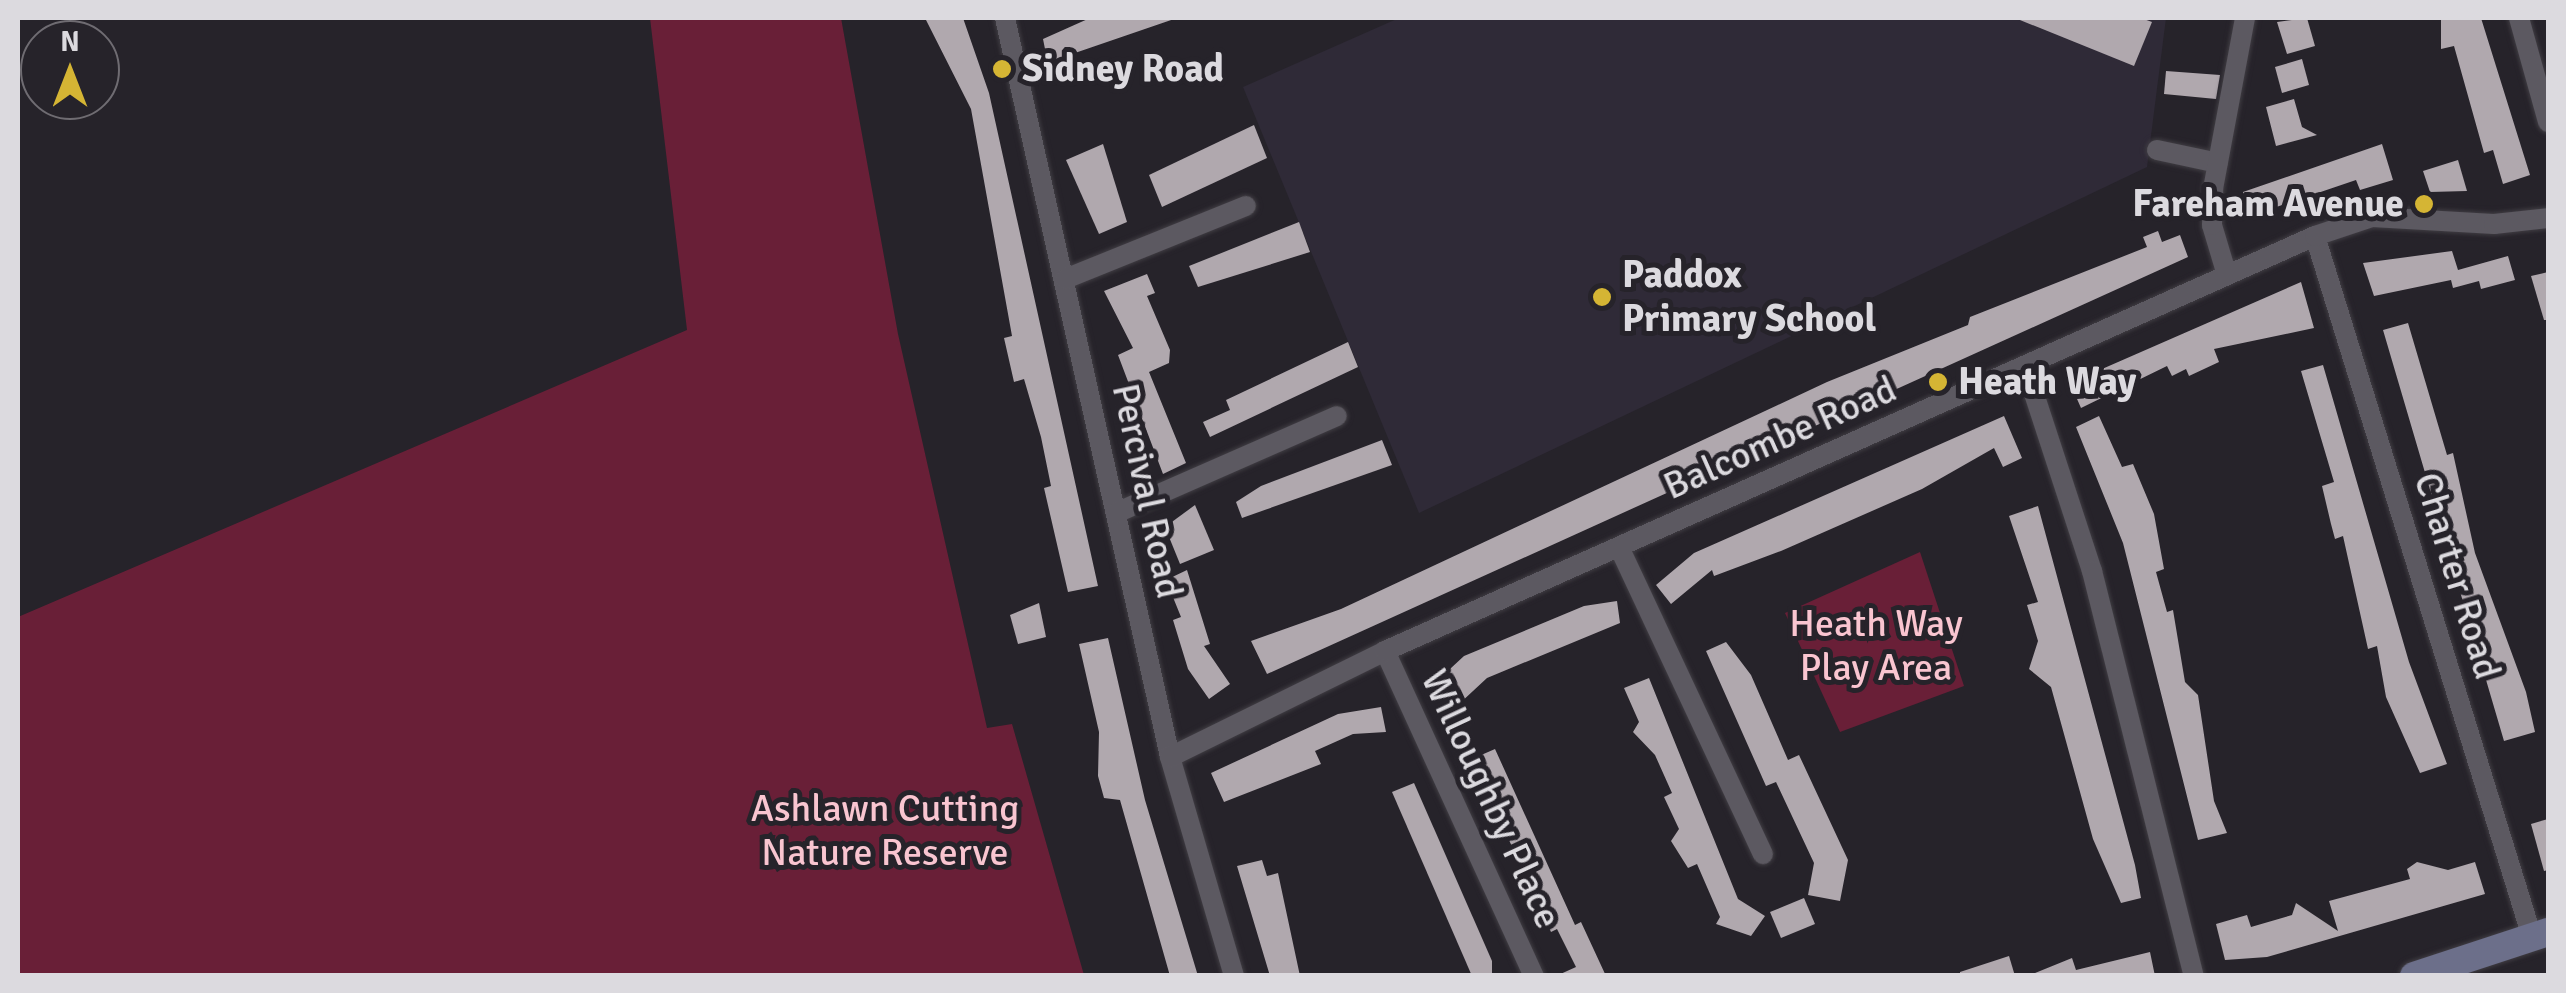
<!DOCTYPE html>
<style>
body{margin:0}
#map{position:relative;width:2566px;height:993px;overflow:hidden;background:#26232a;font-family:Signika,sans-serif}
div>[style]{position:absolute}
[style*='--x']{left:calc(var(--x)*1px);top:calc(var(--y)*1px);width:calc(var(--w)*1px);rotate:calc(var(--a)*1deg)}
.built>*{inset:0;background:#2f2a37}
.green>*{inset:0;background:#691f37}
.building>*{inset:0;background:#b0a8ae}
.roads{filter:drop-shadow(0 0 2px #403d43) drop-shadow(0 0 2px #403d43)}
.street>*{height:20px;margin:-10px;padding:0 10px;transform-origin:10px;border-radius:10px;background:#5c5961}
.secondary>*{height:28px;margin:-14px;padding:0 14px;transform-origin:14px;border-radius:14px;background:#6c6f8a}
.dots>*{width:28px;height:28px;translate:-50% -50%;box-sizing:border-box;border:5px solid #26232a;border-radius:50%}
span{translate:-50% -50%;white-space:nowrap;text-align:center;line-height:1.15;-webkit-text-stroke:10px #26232a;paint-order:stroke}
.poi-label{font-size:38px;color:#dcdadf;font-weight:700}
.left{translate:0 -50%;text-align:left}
.right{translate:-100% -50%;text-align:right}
.street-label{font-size:38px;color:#dcdadf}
.park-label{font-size:38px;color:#f9c5d0}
.frame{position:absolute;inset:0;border:20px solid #dcdadf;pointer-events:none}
.north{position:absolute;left:20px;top:20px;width:100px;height:100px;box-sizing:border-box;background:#26232a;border:2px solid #6f6c72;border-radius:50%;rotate:0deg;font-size:28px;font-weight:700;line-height:40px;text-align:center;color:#dcdadf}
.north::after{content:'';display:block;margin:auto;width:35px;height:45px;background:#d5b534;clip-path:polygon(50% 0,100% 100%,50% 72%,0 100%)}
</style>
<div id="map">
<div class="built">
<div style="clip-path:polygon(1399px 18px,2166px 18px,2147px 167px,1419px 513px,1243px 87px)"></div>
</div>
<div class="green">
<div style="clip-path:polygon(650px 18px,841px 18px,898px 334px,987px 728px,1012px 724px,1084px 975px,18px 975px,18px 617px,687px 330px)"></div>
<div style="clip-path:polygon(1920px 552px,1964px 686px,1840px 732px,1785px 613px)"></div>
</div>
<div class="building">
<div style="clip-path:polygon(925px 18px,963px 18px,989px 93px,1098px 586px,1068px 592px,1044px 488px,1051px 486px,1041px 437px,1024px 379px,1014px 382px,1004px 338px,1012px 336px,971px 109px)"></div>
<div style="clip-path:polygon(1090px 18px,1177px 18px,1072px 54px,1075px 63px,1050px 74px,1043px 39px)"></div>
<div style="clip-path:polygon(2015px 18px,2141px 18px,2152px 22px,2134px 66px)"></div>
<div style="clip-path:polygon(2307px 18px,2315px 46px,2287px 54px,2277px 22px)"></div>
<div style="clip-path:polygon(2441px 18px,2481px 18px,2530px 175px,2503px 184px,2493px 150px,2484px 153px,2454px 46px,2441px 49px)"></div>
<div style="clip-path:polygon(2302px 59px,2309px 85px,2282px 93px,2275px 67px)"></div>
<div style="clip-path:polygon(2166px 71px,2220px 75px,2216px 99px,2164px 94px)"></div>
<div style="clip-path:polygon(2294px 99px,2302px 127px,2317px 135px,2276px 146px,2266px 107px)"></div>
<div style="clip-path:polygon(1254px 125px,1267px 158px,1162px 207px,1149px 175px)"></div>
<div style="clip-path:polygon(1103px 144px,1127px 222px,1099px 234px,1066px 160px)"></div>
<div style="clip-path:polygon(2382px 144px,2393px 180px,2360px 190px,2356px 180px,2250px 216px,2243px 192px)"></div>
<div style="clip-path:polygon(2458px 160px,2467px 191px,2430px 192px,2423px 171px)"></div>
<div style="clip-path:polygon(1299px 222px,1310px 252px,1198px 287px,1189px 266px)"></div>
<div style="clip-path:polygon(2158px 231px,2162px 242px,2180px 235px,2188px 257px,1267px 674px,1251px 641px,1341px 609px,1827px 382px,1968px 325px,1970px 317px,2147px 247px,2143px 237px)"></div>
<div style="clip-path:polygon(2452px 251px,2458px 270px,2508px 256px,2515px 280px,2481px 289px,2479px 281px,2453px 288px,2451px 280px,2374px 296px,2363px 263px)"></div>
<div style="clip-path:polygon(2548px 272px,2548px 320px,2544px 320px,2531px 276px)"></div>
<div style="clip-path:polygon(1147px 274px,1155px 293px,1147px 296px,1170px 350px,1169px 363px,1149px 372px,1186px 463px,1163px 474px,1118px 355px,1133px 348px,1104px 291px)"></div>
<div style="clip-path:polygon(2301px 282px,2314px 328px,2214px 349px,2219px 362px,2189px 376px,2186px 369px,2172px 376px,2167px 366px,2081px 408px,2070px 383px)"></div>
<div style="clip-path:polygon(2408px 323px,2447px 455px,2453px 453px,2475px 553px,2526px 692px,2535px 732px,2504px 741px,2383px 330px)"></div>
<div style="clip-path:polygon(1348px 342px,1358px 367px,1210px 437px,1203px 422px,1230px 410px,1226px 400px)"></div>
<div style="clip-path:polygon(2323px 365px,2409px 662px,2447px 764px,2420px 773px,2386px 697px,2377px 646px,2368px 649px,2343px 536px,2335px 539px,2331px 524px,2322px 486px,2334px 482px,2301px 371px)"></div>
<div style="clip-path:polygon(2004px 416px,2022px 458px,2003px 467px,1994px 448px,1922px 489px,1781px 551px,1714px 576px,1712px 570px,1671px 604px,1656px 585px,1694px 553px)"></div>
<div style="clip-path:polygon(2099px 416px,2122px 467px,2133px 464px,2154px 514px,2164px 569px,2156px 572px,2167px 612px,2173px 610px,2185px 682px,2198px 695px,2214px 801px,2227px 833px,2198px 840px,2123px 543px,2076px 427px)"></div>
<div style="clip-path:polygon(1382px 440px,1392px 465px,1242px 518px,1236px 502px,1261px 486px)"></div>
<div style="clip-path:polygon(1195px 505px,1214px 550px,1180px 564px,1165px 527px)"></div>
<div style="clip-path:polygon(2038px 506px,2135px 865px,2141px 898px,2121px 903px,2093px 839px,2051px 687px,2029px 669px,2038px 641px,2027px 605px,2038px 602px,2009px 516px)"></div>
<div style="clip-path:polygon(1187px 570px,1210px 644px,1204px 646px,1230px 684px,1209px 699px,1188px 669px,1173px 620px,1181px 617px,1166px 580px)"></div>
<div style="clip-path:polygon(1617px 601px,1620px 623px,1487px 678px,1459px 704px,1437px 681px,1464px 656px,1584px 606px)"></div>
<div style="clip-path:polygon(1039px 603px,1046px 637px,1018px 644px,1010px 615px)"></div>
<div style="clip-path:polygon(1108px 638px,1145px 800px,1198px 976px,1170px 976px,1120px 800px,1104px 798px,1098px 776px,1099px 732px,1079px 644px)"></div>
<div style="clip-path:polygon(1726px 642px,1751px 675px,1788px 760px,1799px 755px,1848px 860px,1840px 901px,1808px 895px,1814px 863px,1776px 782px,1766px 786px,1706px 651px)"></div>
<div style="clip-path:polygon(1649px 678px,1738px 899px,1765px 916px,1751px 936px,1716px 924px,1720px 917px,1697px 864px,1688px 868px,1671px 841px,1679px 829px,1664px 797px,1672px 793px,1655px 755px,1633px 732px,1639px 722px,1624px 688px)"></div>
<div style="clip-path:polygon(1381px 707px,1386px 732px,1353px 734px,1315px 751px,1321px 764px,1224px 802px,1211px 773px,1338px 714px)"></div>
<div style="clip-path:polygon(1495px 749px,1575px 925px,1581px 922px,1606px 976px,1556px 976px,1576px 967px,1557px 929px,1551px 932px,1472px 759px)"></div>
<div style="clip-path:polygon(1414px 783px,1492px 961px,1492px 976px,1472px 976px,1392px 792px)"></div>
<div style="clip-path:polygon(2548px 819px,2548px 870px,2544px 871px,2531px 824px)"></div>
<div style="clip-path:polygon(1262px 860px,1267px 876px,1278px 873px,1300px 976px,1270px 976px,1237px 866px)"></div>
<div style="clip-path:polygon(2417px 862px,2448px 870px,2475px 862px,2485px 894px,2267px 957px,2225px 960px,2216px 924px,2247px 915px,2251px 927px,2292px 915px,2296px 903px,2338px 931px,2329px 901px,2410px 879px,2407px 869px)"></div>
<div style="clip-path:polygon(1804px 898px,1815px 924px,1781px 938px,1770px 912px)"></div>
<div style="clip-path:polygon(2150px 952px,2155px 976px,2028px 976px,2072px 958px,2076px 970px)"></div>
<div style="clip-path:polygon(2009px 956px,2015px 976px,1960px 976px,1960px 972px)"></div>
</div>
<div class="roads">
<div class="street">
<div style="--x:1005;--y:18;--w:757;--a:77.41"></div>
<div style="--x:1170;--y:757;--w:228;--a:73.7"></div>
<div style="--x:2519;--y:18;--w:108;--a:74.4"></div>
<div style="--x:2157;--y:150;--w:62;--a:12"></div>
<div style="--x:2315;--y:236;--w:734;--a:72.8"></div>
<div style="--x:2226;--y:272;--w:49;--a:-106.6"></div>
<div style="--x:2212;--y:225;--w:36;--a:-88"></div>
<div style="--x:2213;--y:189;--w:174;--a:-79.4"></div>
<div style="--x:1065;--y:279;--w:195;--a:-22"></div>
<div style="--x:2025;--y:366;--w:216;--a:71.9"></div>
<div style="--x:2092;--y:571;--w:418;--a:75.9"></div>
<div style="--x:1116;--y:513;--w:241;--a:-23.7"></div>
<div style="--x:1620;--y:549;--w:337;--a:64.9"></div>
<div style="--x:1385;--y:651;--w:358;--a:65.4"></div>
<div style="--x:1170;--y:757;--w:240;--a:-26.2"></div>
<div style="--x:1385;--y:651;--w:1018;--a:-24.05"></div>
<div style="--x:2315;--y:236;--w:60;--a:-18.4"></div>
<div style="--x:2372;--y:217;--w:122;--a:3.3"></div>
<div style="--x:2494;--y:224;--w:54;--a:-6.3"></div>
</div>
<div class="secondary">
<div style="--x:2414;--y:976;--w:141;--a:-18.2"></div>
</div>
</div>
<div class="dots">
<div style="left:1002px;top:69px;background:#d5b534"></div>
<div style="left:2424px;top:204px;background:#d5b534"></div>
<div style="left:1602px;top:297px;background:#d5b534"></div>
<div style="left:1938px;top:382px;background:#d5b534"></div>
</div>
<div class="poi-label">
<span class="left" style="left:1022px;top:69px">Sidney Road</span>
<span class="right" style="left:2404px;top:204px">Fareham Avenue</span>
<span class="left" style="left:1622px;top:297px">Paddox<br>Primary School</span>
<span class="left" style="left:1958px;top:382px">Heath Way</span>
</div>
<div class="street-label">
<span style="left:1780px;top:438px;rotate:-24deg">Balcombe Road</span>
<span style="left:1147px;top:491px;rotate:78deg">Percival Road</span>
<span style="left:2457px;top:576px;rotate:73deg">Charter Road</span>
<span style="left:1491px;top:799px;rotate:65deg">Willoughby Place</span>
</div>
<div class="park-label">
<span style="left:1876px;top:646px">Heath Way<br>Play Area</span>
<span style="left:885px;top:831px">Ashlawn Cutting<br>Nature Reserve</span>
</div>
<div class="frame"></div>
<div class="north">N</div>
</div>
